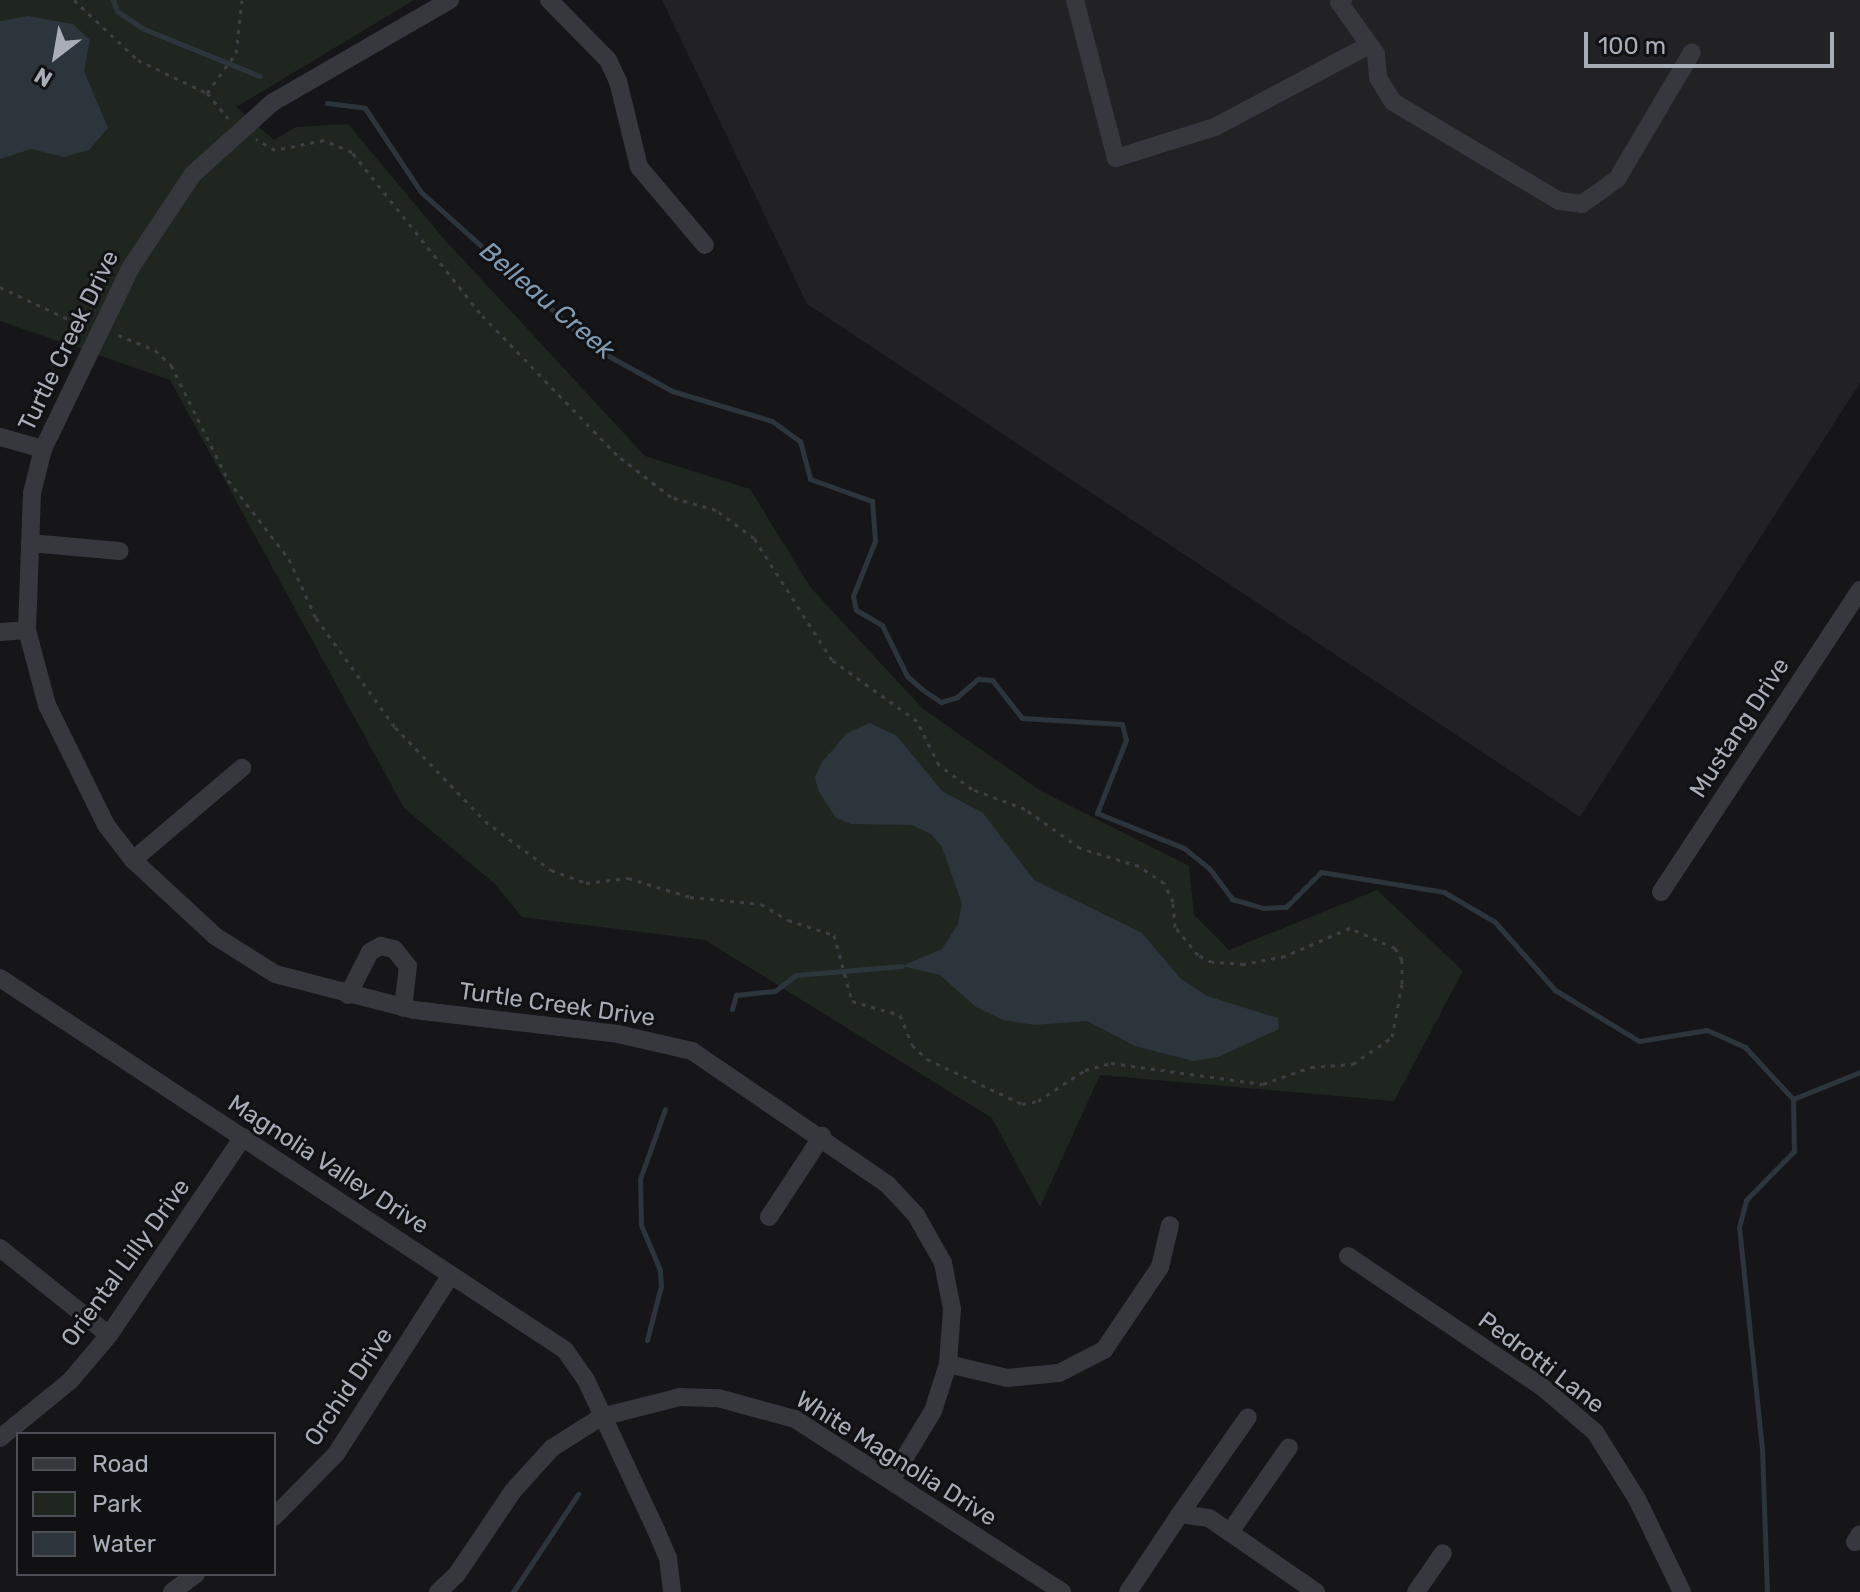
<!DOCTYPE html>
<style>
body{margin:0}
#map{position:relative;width:1860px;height:1592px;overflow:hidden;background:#161618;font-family:Rubik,sans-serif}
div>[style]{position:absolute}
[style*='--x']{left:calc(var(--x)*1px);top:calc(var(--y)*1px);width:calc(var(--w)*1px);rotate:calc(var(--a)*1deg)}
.built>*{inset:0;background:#222225}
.green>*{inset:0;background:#1e261f}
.water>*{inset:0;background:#2c353c}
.stream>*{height:5px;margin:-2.5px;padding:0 2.5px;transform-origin:2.5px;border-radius:2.5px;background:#2c353c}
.path>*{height:3px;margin-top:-1.5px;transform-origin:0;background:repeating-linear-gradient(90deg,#3d3f44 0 4px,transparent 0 10px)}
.minor>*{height:18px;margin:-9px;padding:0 9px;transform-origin:9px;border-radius:9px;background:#37383d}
span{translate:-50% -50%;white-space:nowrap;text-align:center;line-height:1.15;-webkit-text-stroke:6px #111113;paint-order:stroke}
.street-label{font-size:24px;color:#a8adb8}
.water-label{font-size:26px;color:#7f9bb3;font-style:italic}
.legend{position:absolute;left:16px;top:1432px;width:260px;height:144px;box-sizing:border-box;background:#111113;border:2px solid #4d4f55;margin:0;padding:10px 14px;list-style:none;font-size:24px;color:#a8adb8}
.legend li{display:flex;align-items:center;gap:16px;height:40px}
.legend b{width:40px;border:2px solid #4d4f55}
.north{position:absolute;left:16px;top:16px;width:80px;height:80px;-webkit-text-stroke:6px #111113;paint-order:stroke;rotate:211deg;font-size:22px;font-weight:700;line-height:32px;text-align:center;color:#a8adb8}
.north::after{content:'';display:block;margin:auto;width:28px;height:36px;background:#a8adb8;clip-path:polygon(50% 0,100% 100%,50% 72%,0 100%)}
.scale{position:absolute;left:1584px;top:32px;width:250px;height:36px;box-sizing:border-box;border:4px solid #a8adb8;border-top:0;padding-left:10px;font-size:24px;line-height:28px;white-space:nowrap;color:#a8adb8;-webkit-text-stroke:6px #111113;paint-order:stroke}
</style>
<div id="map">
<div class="built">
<div style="clip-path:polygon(662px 0,1860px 0,1860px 383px,1580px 817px,807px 304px)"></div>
</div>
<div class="green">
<div style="clip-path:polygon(0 0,414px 0,236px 107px,274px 140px,296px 127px,348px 124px,444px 239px,645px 456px,750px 489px,811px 588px,923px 709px,1041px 791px,1189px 866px,1194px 915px,1229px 950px,1377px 890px,1463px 971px,1394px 1101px,1100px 1075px,1040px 1207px,992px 1118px,705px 940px,522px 917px,495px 884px,404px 808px,170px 380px,0 321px)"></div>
</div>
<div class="water">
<div style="clip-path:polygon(28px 16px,73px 24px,90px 40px,84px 71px,108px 128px,89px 150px,64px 157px,31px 149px,0 159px,0 21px)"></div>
<div style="clip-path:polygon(870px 723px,897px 736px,942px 791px,983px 813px,1034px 880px,1142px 933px,1181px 979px,1207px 996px,1278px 1018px,1279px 1029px,1218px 1057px,1193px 1061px,1135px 1046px,1087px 1021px,1035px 1025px,1003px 1020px,976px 1007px,940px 975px,902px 966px,942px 949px,958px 924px,962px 904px,942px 847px,931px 834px,912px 825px,851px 824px,836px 818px,818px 790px,815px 777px,822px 762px,847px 733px)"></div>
</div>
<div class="stream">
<div style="--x:113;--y:0;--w:12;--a:70"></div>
<div style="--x:117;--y:11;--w:32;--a:34"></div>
<div style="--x:144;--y:29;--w:125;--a:22.1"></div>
<div style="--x:327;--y:103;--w:38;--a:7"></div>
<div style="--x:365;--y:108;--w:101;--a:56.3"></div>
<div style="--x:421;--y:192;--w:235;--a:41.9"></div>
<div style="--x:596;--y:349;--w:87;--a:28.9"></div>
<div style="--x:672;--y:391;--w:104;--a:16.7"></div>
<div style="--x:772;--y:421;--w:34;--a:36"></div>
<div style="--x:800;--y:441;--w:39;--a:75"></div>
<div style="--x:810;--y:479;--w:66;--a:19.5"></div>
<div style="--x:872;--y:501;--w:40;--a:85.7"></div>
<div style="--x:875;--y:541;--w:59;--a:111.8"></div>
<div style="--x:853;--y:596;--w:14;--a:78"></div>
<div style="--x:856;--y:610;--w:30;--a:30"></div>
<div style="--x:882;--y:625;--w:57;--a:63.9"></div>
<div style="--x:907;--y:676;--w:21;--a:41"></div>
<div style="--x:923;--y:690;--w:22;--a:34"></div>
<div style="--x:941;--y:702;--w:17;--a:-17"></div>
<div style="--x:957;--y:697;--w:28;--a:-41"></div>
<div style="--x:978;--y:679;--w:14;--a:4"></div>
<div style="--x:992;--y:680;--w:48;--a:51.7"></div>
<div style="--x:1022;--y:718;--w:100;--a:3.4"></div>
<div style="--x:1122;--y:724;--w:16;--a:76"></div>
<div style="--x:1126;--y:740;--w:79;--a:111.7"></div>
<div style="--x:1097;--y:813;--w:94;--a:21.9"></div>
<div style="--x:1184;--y:848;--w:32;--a:39"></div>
<div style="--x:1209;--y:868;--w:39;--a:53"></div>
<div style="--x:1232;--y:899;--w:33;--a:16"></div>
<div style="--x:1264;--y:908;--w:22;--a:-3"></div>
<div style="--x:1286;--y:907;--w:49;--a:-45"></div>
<div style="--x:1321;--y:872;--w:125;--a:9.2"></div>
<div style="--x:1444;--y:892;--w:59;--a:30.5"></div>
<div style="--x:1495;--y:922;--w:91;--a:48.6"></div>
<div style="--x:1555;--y:990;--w:98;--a:31.3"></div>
<div style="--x:1639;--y:1041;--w:69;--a:-9.2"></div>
<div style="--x:1707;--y:1030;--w:42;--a:24.1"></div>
<div style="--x:1745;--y:1047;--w:71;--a:47.3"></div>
<div style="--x:732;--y:1009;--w:15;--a:-74"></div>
<div style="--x:736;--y:995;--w:39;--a:-6"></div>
<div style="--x:775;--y:991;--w:26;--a:-37"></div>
<div style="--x:796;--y:975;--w:106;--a:-4.9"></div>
<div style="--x:1793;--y:1099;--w:72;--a:-21.9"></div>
<div style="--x:647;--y:1340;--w:56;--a:-75.5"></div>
<div style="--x:661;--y:1286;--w:16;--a:-94"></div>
<div style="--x:660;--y:1270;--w:49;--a:-112.9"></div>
<div style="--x:641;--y:1225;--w:46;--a:-91.2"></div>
<div style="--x:640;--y:1179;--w:74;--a:-70.3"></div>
<div style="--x:513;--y:1592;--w:118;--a:-56.4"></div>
<div style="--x:1767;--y:1592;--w:143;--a:-92"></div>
<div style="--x:1762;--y:1449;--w:223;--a:-95.9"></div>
<div style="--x:1739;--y:1227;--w:28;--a:-75"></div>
<div style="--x:1746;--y:1200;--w:69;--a:-45.6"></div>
<div style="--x:1794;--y:1151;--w:52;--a:-91.1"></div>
</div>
<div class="path">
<div style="--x:74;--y:0;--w:88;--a:43.2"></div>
<div style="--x:138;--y:60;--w:76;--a:25.6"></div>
<div style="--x:207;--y:93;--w:49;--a:-54.1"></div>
<div style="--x:236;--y:53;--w:53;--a:-83.5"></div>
<div style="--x:207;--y:93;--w:33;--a:50"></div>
<div style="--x:0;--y:287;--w:92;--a:25.2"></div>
<div style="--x:118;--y:335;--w:40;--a:22"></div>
<div style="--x:155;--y:350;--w:22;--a:43"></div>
<div style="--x:171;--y:365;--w:128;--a:63.6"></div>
<div style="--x:228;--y:480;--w:100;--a:52.3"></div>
<div style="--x:289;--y:559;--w:65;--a:65.4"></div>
<div style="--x:316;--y:618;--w:135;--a:54.1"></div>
<div style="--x:395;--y:727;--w:130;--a:46.2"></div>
<div style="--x:485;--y:821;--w:82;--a:36.6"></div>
<div style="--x:551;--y:870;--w:37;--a:20"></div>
<div style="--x:586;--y:883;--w:42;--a:-6.8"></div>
<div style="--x:628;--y:878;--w:65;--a:17"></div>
<div style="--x:690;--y:897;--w:71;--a:5.6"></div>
<div style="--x:761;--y:904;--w:31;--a:31"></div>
<div style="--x:788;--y:920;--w:48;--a:18.1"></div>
<div style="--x:834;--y:935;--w:68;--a:74.7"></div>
<div style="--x:852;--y:1001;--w:50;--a:16.3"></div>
<div style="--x:900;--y:1015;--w:32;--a:68"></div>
<div style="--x:912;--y:1045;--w:21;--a:43"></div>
<div style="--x:927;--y:1059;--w:105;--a:25.3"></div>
<div style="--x:1022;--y:1104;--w:16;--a:-11"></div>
<div style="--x:1038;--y:1101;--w:56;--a:-33.4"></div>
<div style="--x:1085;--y:1070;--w:27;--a:-15"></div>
<div style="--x:1111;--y:1063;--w:153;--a:7.9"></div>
<div style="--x:1263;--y:1084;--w:51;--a:-19.5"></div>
<div style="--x:1311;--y:1067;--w:42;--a:-4.1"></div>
<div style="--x:1353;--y:1064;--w:47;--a:-34.7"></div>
<div style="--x:1392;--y:1037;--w:54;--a:-79.3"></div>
<div style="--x:1402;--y:984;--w:24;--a:-90"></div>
<div style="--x:1402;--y:960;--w:14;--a:-120"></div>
<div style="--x:1395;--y:948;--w:49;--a:-156"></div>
<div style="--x:1350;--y:928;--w:71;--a:156.7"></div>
<div style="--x:1285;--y:956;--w:42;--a:169"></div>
<div style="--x:1244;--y:964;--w:32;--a:-176"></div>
<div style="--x:1212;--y:962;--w:16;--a:-153"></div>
<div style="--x:1198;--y:955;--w:36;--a:-129"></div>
<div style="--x:1175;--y:927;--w:25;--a:-95"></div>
<div style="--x:1173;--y:902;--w:21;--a:-115"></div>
<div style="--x:1164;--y:883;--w:30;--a:-146"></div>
<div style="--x:1139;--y:866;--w:62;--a:-163"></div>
<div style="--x:1080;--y:848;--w:67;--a:-144.7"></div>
<div style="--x:1025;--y:809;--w:57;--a:-159.3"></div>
<div style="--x:972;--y:789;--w:41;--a:-144"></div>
<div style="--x:939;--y:765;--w:49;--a:-116.6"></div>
<div style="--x:917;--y:721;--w:105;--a:-144.3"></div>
<div style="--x:832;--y:660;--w:145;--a:-122.6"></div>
<div style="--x:754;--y:538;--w:47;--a:-143.6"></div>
<div style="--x:716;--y:510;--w:47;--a:-163.9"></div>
<div style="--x:671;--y:497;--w:68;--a:-142.1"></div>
<div style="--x:617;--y:455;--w:197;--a:-134"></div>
<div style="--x:480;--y:313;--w:206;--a:-128.5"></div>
<div style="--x:352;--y:152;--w:30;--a:-157"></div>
<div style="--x:324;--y:140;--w:50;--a:168.5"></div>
<div style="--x:275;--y:150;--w:22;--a:-150"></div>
</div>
<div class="minor">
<div style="--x:450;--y:0;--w:204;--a:150"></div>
<div style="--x:273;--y:102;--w:108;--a:138"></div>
<div style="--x:193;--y:174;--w:112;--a:123.7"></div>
<div style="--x:131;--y:267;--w:202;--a:115.8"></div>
<div style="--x:43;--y:449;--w:45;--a:104"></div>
<div style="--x:32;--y:493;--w:137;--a:92.1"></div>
<div style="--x:27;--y:630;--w:78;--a:75.1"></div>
<div style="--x:47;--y:705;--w:134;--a:63.8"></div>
<div style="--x:106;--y:825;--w:44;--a:52.4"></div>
<div style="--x:133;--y:860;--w:112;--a:42.8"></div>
<div style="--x:215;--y:936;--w:71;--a:32.3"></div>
<div style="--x:275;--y:974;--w:144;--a:14.5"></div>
<div style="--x:414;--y:1010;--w:205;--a:6.7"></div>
<div style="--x:618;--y:1034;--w:76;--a:12.9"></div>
<div style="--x:692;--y:1051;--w:236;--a:34.3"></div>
<div style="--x:887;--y:1184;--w:42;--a:46.9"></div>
<div style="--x:916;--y:1215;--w:55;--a:60.6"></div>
<div style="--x:943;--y:1263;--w:47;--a:78.9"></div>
<div style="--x:952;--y:1309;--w:55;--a:94.2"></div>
<div style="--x:948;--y:1364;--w:49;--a:107.7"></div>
<div style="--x:933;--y:1411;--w:81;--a:121.3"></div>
<div style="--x:549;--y:0;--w:84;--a:45.5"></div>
<div style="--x:608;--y:60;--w:23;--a:65"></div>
<div style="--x:618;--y:81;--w:89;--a:76.3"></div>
<div style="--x:639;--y:167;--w:102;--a:49.8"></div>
<div style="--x:1075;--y:0;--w:163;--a:75.5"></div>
<div style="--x:1116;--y:158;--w:104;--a:-17.4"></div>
<div style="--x:1215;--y:127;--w:174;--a:-28"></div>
<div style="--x:1343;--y:0;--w:4;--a:153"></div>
<div style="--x:1339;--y:2;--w:64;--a:54.6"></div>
<div style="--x:1376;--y:54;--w:24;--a:85"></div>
<div style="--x:1378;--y:78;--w:28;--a:58"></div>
<div style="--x:1393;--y:102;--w:193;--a:30.8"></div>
<div style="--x:1559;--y:201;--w:23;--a:7"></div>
<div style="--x:1582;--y:204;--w:43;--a:-35.5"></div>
<div style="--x:1617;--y:179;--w:147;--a:-59.4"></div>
<div style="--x:0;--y:437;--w:45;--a:15.6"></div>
<div style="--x:30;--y:543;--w:90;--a:5.1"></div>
<div style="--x:0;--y:632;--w:27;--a:-4"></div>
<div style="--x:133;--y:860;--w:143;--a:-40.2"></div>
<div style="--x:1661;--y:892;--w:362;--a:-56.6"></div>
<div style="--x:0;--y:978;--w:676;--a:33.36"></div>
<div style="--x:565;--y:1350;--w:37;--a:55"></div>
<div style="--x:586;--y:1380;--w:166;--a:65"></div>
<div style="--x:656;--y:1530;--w:30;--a:67"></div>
<div style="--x:668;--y:1558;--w:34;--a:83"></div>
<div style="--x:348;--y:995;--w:48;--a:-62.9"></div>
<div style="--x:370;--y:952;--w:13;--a:-29"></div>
<div style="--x:381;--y:946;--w:13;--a:13"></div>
<div style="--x:394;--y:949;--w:22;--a:51"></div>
<div style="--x:408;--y:966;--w:42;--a:96.8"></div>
<div style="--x:769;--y:1217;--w:97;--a:-56.8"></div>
<div style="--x:0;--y:1248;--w:139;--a:38.6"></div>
<div style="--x:1348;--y:1256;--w:233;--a:34"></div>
<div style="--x:1541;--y:1386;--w:71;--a:40.4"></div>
<div style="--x:1595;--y:1432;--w:79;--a:57.9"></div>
<div style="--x:1637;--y:1499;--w:103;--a:64.2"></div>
<div style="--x:948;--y:1364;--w:61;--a:13.3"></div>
<div style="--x:1007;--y:1378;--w:52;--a:-5.5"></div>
<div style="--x:1059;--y:1373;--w:51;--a:-27.1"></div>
<div style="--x:1104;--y:1350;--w:100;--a:-56"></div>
<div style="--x:1160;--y:1267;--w:43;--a:-76.6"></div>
<div style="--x:0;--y:1438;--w:90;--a:-39.2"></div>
<div style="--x:70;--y:1381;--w:60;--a:-49.7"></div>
<div style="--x:109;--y:1335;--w:239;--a:-55.9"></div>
<div style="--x:1180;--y:1514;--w:118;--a:-55"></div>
<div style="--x:274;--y:1517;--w:88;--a:-45.5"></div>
<div style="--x:336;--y:1454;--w:213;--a:-57.3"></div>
<div style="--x:1230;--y:1532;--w:103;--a:-55.2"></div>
<div style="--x:1855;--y:1542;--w:9;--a:-58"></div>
<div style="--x:172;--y:1592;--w:30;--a:-37"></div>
<div style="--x:438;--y:1592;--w:26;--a:-43"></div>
<div style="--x:457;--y:1574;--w:100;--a:-56"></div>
<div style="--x:513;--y:1491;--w:58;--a:-47.8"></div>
<div style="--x:552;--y:1448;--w:58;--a:-32.3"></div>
<div style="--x:601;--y:1417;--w:81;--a:-14.2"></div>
<div style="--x:680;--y:1397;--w:38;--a:2"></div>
<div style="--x:718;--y:1398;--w:80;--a:15.3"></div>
<div style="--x:795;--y:1419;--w:318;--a:32.9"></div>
<div style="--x:1128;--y:1592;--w:94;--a:-56.3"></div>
<div style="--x:1180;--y:1514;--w:29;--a:8"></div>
<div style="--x:1209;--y:1518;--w:130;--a:34.7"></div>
<div style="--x:1416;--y:1592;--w:47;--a:-55.3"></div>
</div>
<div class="street-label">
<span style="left:69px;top:341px;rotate:-64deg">Turtle Creek Drive</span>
<span style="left:1740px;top:728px;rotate:-57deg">Mustang Drive</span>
<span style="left:557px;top:1005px;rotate:8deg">Turtle Creek Drive</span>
<span style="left:328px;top:1165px;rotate:33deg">Magnolia Valley Drive</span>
<span style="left:126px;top:1263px;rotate:-54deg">Oriental Lilly Drive</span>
<span style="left:1541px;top:1363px;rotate:37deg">Pedrotti Lane</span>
<span style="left:349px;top:1387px;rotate:-56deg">Orchid Drive</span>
<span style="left:896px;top:1459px;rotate:32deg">White Magnolia Drive</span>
</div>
<div class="water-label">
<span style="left:547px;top:301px;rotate:40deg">Belleau Creek</span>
</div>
<ul class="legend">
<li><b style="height:10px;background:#37383d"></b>Road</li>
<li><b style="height:22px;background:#1e261f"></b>Park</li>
<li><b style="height:22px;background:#2c353c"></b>Water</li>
</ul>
<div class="north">N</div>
<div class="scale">100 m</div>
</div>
